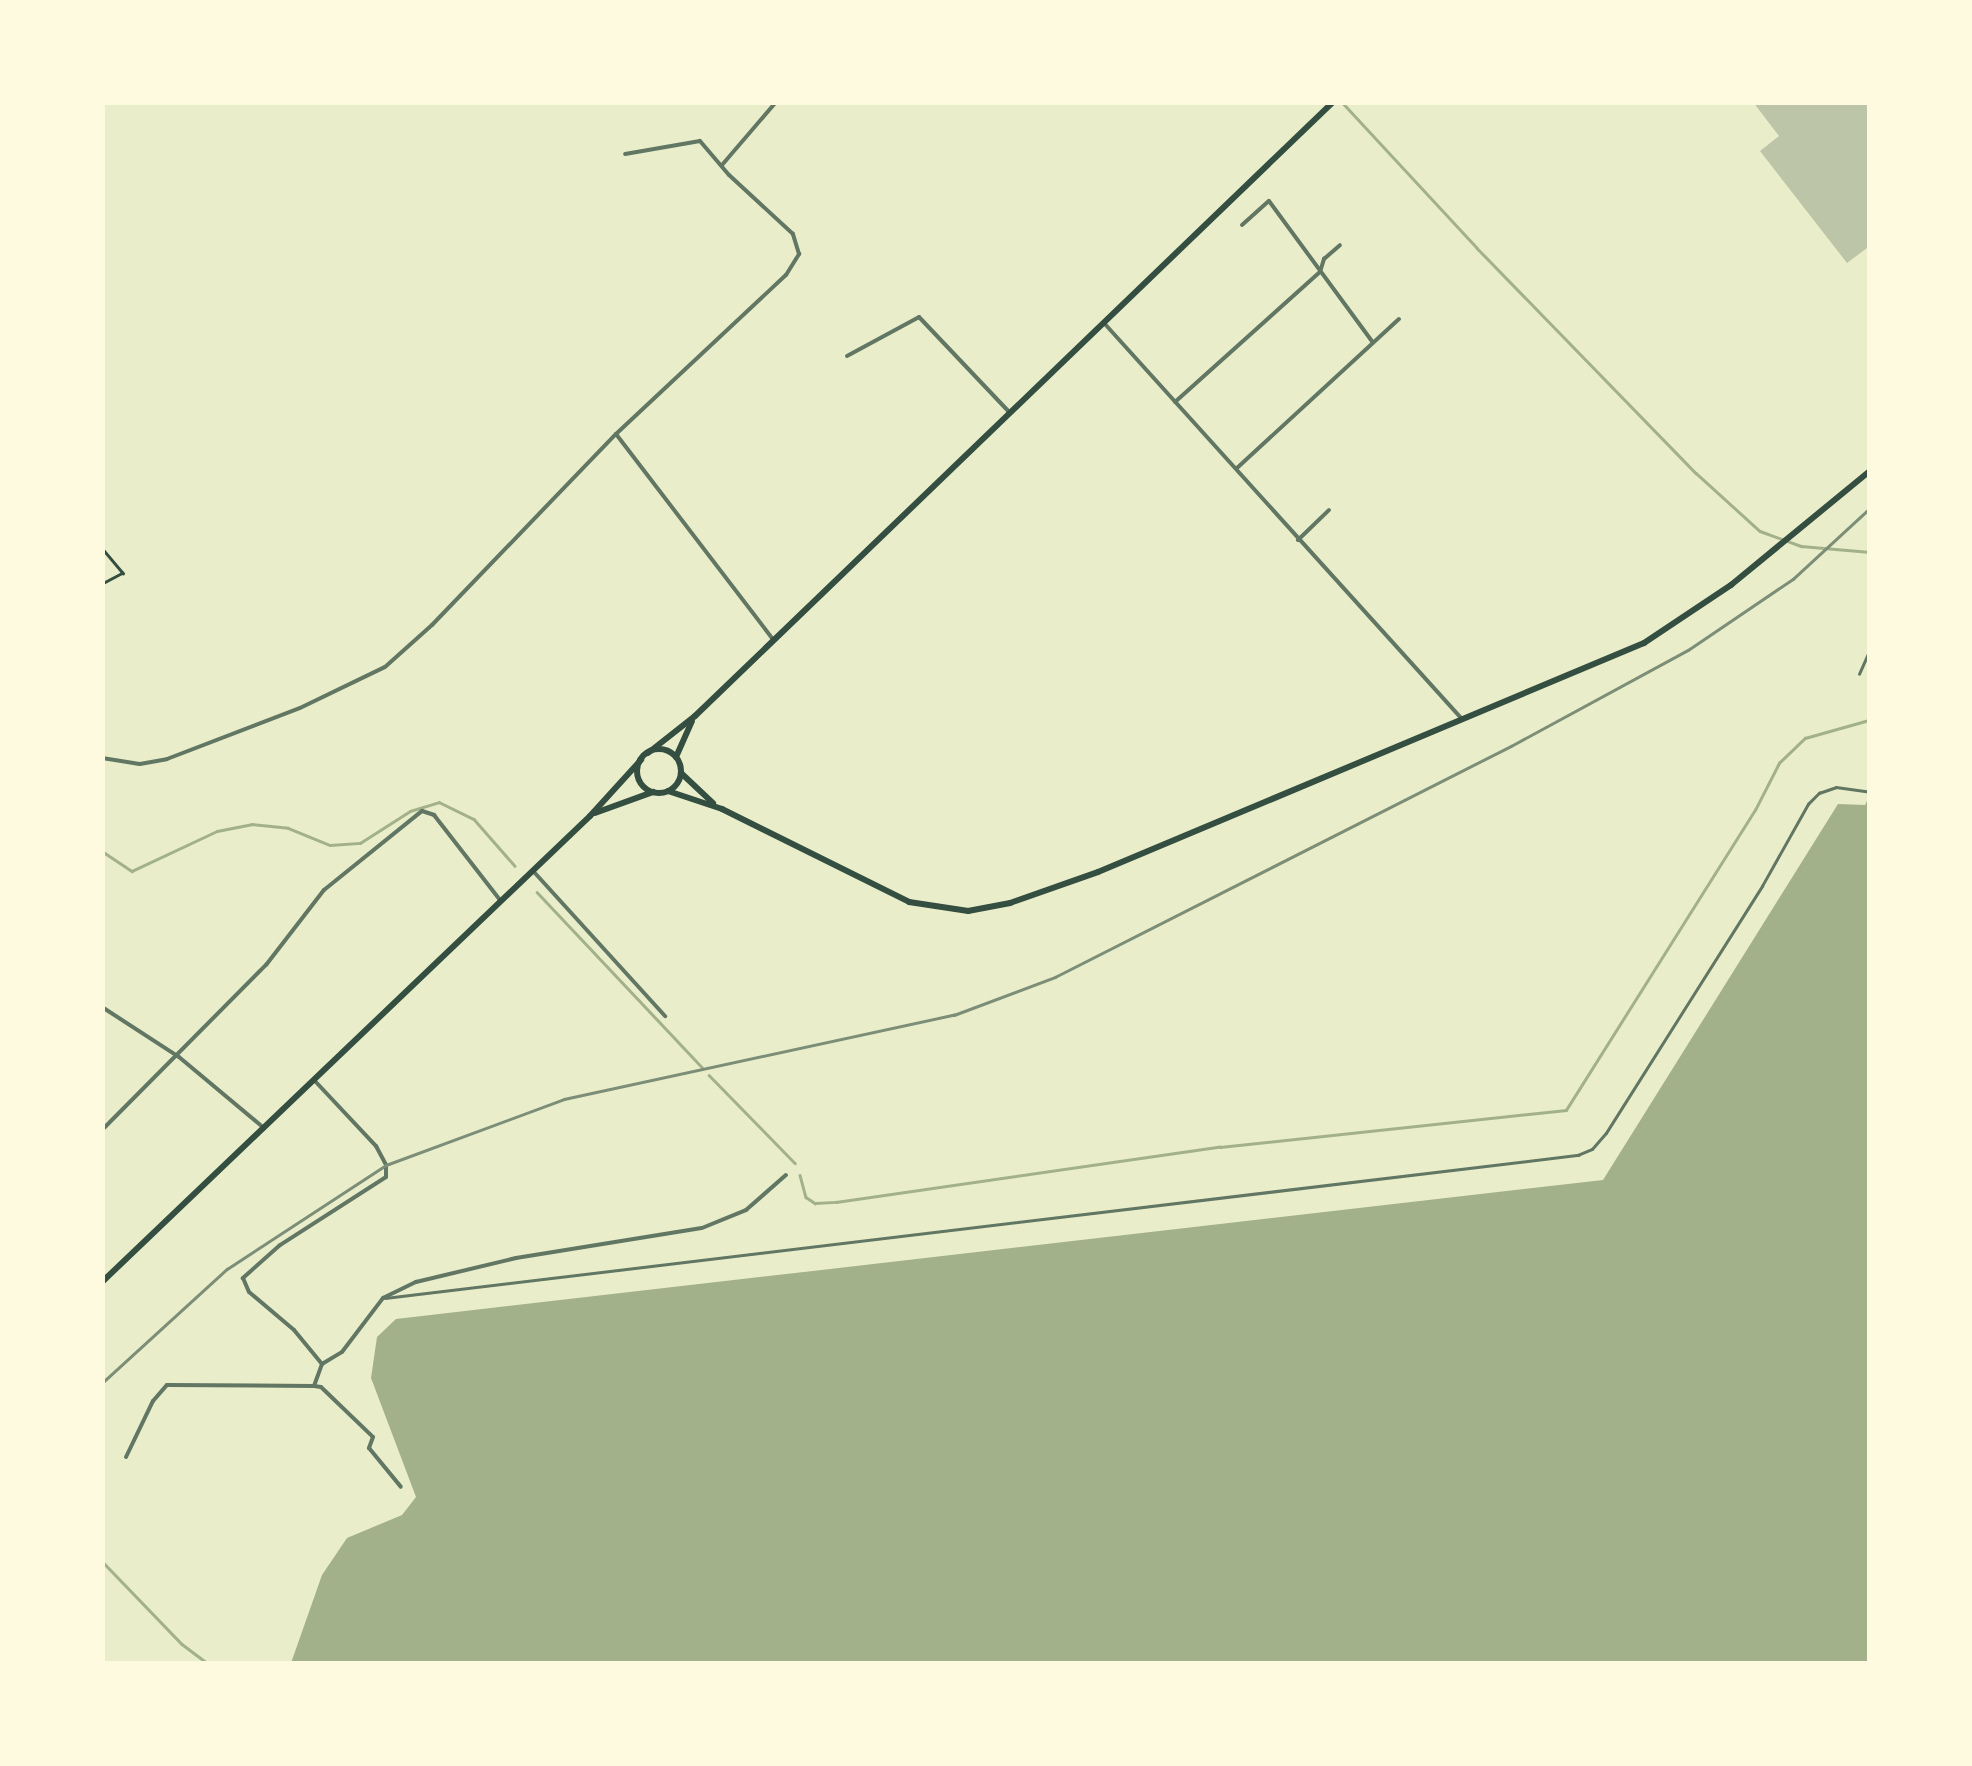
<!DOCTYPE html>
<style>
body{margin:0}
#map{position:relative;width:1972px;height:1766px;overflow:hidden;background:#e9edc9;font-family:"Exo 2",sans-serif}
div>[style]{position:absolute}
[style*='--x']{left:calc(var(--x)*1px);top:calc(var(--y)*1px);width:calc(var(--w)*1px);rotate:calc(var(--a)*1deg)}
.water>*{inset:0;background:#a3b18a}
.stream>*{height:2.5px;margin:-1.25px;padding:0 1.25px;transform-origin:1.25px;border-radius:1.25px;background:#a3b18a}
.building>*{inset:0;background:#bcc5a7}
.path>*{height:2.5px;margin:-1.25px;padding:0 1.25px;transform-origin:1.25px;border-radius:1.25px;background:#344e41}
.service>*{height:2.5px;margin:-1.25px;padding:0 1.25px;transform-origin:1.25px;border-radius:1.25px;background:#617663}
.minor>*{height:4px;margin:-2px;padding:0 2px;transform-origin:2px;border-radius:2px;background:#617663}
.secondary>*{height:6px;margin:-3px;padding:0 3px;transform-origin:3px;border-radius:3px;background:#344e41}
.primary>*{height:6px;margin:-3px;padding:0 3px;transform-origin:3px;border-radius:3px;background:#344e41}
.primary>.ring{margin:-3px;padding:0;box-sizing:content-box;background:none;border:6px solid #344e41;border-radius:50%}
.rail>*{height:2.5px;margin:-1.25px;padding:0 1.25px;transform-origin:1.25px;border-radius:1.25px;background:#7c8e77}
span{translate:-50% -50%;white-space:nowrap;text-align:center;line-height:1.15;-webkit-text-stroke:10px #fefae0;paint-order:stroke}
.frame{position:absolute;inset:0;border:105px solid #fefae0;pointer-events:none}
</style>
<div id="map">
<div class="water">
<div style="clip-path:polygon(1869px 797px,1869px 1663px,291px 1663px,322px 1575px,347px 1538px,402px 1515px,416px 1497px,371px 1378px,377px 1337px,396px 1319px,1603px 1180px,1838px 804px,1865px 805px)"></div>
</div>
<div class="stream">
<div style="--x:1342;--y:102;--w:199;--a:47.2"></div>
<div style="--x:1477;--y:248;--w:314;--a:45.8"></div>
<div style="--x:1696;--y:473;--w:86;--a:42.2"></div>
<div style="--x:1760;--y:531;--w:44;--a:20.1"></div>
<div style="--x:1801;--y:546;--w:69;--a:5"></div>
<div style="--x:102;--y:851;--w:36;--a:34"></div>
<div style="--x:132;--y:871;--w:94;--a:-25.2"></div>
<div style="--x:217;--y:831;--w:36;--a:-11"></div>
<div style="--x:252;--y:824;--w:36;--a:6"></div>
<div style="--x:288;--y:828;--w:45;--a:22"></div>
<div style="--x:330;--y:845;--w:30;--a:-4"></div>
<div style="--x:360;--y:843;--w:59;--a:-32.6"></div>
<div style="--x:410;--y:811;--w:30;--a:-17"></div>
<div style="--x:439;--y:802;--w:39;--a:26"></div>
<div style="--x:474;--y:819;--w:62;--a:48.9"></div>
<div style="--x:537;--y:892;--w:241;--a:46.7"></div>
<div style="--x:709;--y:1075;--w:123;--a:45.7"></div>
<div style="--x:800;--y:1175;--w:23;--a:75"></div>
<div style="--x:806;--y:1197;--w:11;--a:34"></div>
<div style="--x:815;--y:1203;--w:21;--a:-3"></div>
<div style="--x:836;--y:1202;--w:388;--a:-8.2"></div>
<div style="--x:1220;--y:1147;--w:348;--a:-6.1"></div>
<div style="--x:1566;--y:1110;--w:355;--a:-57.8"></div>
<div style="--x:1755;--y:810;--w:53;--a:-62.9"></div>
<div style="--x:1779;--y:763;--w:36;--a:-44"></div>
<div style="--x:1805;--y:738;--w:66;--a:-15.7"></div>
<div style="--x:102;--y:1561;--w:115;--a:46.1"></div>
<div style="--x:182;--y:1644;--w:34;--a:37"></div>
</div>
<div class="building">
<div style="clip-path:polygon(1753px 102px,1870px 102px,1870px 252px,1867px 248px,1847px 263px,1760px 151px,1779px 136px)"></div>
</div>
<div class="path">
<div style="--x:102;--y:548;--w:33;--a:50"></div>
<div style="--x:123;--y:573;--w:24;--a:152"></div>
</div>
<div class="service">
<div style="--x:1859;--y:674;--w:27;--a:-66"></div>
<div style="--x:385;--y:1298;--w:1202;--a:-6.84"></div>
<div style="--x:1578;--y:1155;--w:15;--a:-23"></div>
<div style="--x:1592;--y:1149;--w:21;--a:-49"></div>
<div style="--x:1606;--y:1133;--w:292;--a:-57.7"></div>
<div style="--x:1762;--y:886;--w:94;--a:-60.7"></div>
<div style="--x:1808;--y:804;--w:16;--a:-45"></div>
<div style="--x:1819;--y:793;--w:18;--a:-19"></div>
<div style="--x:1836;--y:787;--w:34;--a:8"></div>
</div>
<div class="minor">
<div style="--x:722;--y:165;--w:83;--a:-49.4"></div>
<div style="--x:1242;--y:225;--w:36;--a:-42"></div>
<div style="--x:1269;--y:201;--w:174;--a:53.7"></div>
<div style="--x:1104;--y:323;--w:532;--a:47.89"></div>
<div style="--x:847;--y:356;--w:82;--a:-28.4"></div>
<div style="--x:919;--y:317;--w:132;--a:46.5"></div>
<div style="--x:1175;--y:402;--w:195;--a:-41.9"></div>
<div style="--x:1320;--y:272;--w:14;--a:-73"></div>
<div style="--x:1324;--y:259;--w:21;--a:-41"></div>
<div style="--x:616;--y:434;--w:258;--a:52.6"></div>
<div style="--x:1237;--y:468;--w:220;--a:-42.6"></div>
<div style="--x:1298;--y:540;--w:43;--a:-44.1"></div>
<div style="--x:102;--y:758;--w:38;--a:9"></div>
<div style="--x:140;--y:764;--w:27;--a:-10"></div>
<div style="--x:167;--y:759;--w:142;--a:-21"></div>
<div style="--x:300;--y:708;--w:94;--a:-25.8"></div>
<div style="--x:385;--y:667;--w:63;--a:-41.8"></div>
<div style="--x:432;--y:625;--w:265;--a:-46.1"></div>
<div style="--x:616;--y:434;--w:233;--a:-43.1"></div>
<div style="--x:786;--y:275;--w:25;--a:-58"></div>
<div style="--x:799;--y:254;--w:21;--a:-107"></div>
<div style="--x:793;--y:234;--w:87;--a:-137.3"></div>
<div style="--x:729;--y:175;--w:45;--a:-130.5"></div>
<div style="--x:700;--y:141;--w:76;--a:170.2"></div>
<div style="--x:534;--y:872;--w:195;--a:47.7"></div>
<div style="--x:102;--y:1007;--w:92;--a:33"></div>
<div style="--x:179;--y:1057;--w:111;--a:39.9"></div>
<div style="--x:314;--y:1080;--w:91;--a:46.8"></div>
<div style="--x:376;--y:1146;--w:21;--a:62"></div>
<div style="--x:386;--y:1165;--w:12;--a:90"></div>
<div style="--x:386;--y:1177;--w:126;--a:147.3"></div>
<div style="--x:280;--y:1245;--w:50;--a:138.3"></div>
<div style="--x:243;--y:1278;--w:15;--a:67"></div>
<div style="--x:249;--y:1292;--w:59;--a:40.2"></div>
<div style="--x:294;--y:1330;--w:44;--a:50.5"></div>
<div style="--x:322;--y:1364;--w:23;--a:-31"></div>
<div style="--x:342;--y:1352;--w:68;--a:-52.8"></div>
<div style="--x:383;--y:1298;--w:37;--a:-26"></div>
<div style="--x:416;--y:1282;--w:103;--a:-13.5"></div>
<div style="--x:516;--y:1258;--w:188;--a:-9.2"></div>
<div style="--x:702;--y:1228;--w:48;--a:-22.2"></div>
<div style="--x:746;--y:1210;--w:53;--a:-41.2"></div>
<div style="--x:102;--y:1130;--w:233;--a:-45.2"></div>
<div style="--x:266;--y:965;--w:95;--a:-52.3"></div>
<div style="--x:324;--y:890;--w:126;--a:-38.9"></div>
<div style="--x:422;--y:811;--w:13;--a:18"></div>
<div style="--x:434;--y:815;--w:108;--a:52.2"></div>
<div style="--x:314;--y:1386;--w:7;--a:8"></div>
<div style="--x:321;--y:1387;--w:72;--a:43.9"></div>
<div style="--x:373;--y:1437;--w:12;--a:110"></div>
<div style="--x:369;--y:1448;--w:50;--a:50.6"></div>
<div style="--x:314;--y:1386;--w:23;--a:-70"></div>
<div style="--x:126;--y:1457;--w:62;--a:-64.3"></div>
<div style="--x:153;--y:1401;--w:21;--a:-49"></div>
<div style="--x:167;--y:1385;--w:147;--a:0.4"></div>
</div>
<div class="secondary">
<div style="--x:681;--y:773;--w:44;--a:43.2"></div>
<div style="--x:668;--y:791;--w:57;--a:18.4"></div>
<div style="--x:722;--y:809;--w:209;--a:26.4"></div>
<div style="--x:909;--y:902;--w:60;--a:8.7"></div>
<div style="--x:968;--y:911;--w:43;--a:-10.8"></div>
<div style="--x:1010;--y:903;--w:93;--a:-19.4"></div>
<div style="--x:1098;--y:872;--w:592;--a:-22.75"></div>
<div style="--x:1644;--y:643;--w:105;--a:-33.7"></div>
<div style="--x:1731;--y:585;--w:180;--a:-39.4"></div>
</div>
<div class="primary">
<div class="ring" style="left:637px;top:749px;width:38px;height:38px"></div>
<div style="--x:648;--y:753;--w:60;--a:-38.2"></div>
<div style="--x:695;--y:716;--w:885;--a:-43.9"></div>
<div style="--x:676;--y:757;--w:39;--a:-66"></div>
<div style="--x:595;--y:813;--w:62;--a:-19.9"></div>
<div style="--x:102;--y:1282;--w:675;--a:-43.68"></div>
<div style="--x:590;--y:816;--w:76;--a:-47.7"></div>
</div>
<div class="rail">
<div style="--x:102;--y:1383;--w:169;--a:-42.4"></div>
<div style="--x:227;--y:1269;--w:190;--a:-33.2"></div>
<div style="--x:386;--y:1165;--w:190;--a:-20.3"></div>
<div style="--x:564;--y:1099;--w:399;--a:-12.2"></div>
<div style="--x:954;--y:1015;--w:108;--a:-20.6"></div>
<div style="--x:1055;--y:977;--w:511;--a:-26.87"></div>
<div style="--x:1511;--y:746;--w:201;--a:-28.5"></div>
<div style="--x:1688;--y:650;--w:127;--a:-34.1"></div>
<div style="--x:1793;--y:579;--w:105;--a:-42.7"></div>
</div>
<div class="frame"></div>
</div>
